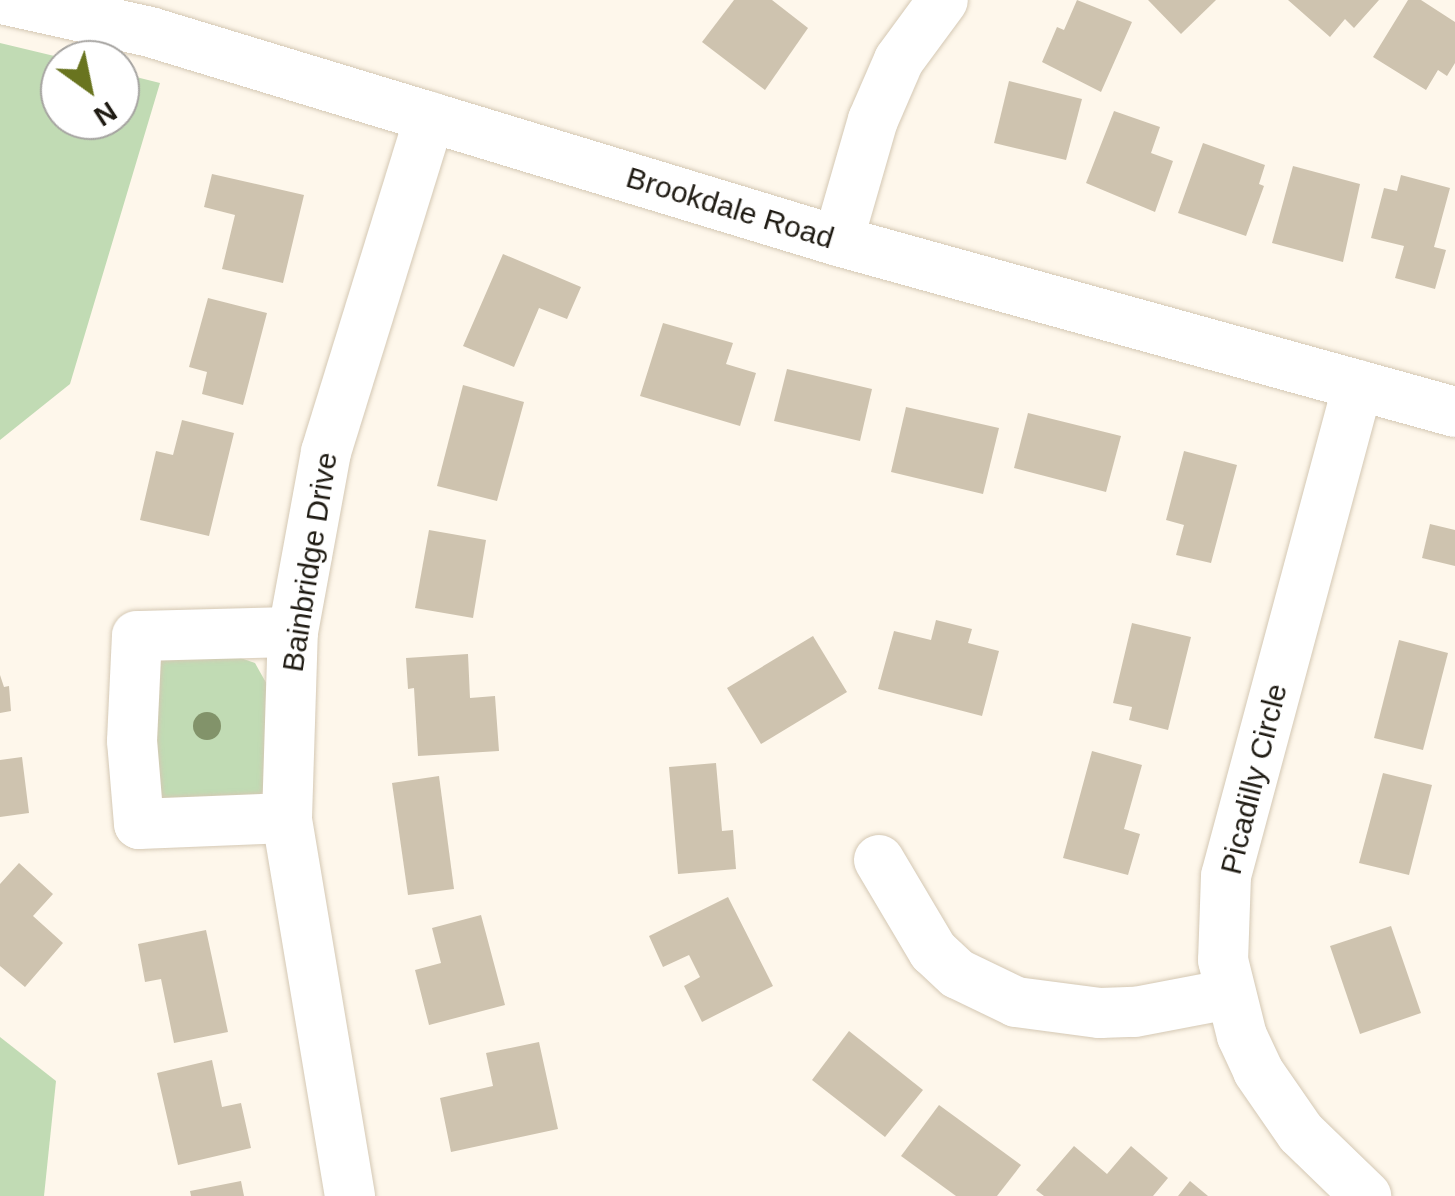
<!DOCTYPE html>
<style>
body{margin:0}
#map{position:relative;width:1455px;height:1196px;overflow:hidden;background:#fef7eb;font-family:Helvetica,sans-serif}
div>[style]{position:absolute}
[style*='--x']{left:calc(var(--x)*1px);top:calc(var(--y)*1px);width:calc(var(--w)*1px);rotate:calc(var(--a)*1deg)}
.green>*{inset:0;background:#c1dbb4}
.building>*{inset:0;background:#cec3af}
.roads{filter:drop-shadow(0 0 2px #d4c8b4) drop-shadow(0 0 2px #d4c8b4)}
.minor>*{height:50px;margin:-25px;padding:0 25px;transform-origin:25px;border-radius:25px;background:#fff}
.trees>*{width:28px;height:28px;margin:-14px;border-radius:50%;background:#82936a}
span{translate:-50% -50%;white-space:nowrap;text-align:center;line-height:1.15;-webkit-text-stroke:10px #fff;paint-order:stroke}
.street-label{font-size:30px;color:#201c14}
.north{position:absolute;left:40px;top:40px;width:100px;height:100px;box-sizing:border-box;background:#fff;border:2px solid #a6a4a1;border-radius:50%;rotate:147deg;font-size:28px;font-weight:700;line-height:40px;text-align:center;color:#201c14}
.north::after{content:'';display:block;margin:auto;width:35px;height:45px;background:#69741f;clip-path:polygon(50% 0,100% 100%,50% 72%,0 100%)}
</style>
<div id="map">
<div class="green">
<div style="clip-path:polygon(0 43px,71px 60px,60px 60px,60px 120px,120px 120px,120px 73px,160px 83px,70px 384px,0 440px)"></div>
<div style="clip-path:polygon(168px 654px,235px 656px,255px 663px,260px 672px,272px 693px,264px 791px,255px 798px,179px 809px,154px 795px,156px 665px)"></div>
<div style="clip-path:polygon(0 1037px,56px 1081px,44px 1196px,0 1196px)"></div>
</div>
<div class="building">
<div style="clip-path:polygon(734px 0,772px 0,808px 28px,765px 90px,702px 42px)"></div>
<div style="clip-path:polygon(1077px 0,1132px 22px,1101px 92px,1042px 62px,1057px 27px,1064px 30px)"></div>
<div style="clip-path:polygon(1148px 0,1216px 0,1181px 34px)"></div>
<div style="clip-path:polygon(1288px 0,1379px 0,1354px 28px,1345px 19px,1330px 37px)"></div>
<div style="clip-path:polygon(1408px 0,1421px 0,1455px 22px,1455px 63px,1447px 76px,1438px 70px,1426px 90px,1373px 57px)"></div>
<div style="clip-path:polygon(1009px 81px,1082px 99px,1066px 160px,994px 143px)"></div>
<div style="clip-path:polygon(1114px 111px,1160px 127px,1151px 153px,1173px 161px,1155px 212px,1086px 183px)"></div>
<div style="clip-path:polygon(1203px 143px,1265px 165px,1259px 184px,1264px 186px,1246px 236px,1178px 213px)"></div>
<div style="clip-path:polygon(1293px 166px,1360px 184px,1343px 262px,1272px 243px)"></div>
<div style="clip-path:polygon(212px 174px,304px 195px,283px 283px,222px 269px,235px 215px,204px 207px)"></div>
<div style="clip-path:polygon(1401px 175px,1450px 188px,1434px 247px,1446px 250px,1435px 289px,1395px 278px,1404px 246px,1371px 238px,1384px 188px,1397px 191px)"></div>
<div style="clip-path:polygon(503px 254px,581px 287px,567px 319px,539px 308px,514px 367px,463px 346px)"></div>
<div style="clip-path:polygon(208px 298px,267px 313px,243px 405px,202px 394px,207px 372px,189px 367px)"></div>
<div style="clip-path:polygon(663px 323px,733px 343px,726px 364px,756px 373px,740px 426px,640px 396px)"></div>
<div style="clip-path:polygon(787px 369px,872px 389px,860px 441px,774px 421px)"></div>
<div style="clip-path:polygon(463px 385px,524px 402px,497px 501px,437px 486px)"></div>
<div style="clip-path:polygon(906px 407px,999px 428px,983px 494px,891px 472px)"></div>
<div style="clip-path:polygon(1028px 413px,1121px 436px,1106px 492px,1014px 468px)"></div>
<div style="clip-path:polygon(182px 420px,234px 433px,209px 536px,140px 520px,156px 451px,173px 455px)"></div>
<div style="clip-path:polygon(1184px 451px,1237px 465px,1211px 563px,1176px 555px,1184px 525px,1166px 520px)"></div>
<div style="clip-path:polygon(1430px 524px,1455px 530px,1455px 566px,1422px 558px)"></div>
<div style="clip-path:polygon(429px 530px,486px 540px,473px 618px,415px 608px)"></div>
<div style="clip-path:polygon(936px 620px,972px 629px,968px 643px,999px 651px,982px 716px,878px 689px,894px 631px,931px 640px)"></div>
<div style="clip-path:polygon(1132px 623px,1191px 637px,1168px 730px,1129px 720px,1132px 707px,1113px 703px)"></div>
<div style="clip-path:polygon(813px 636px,847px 692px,761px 744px,727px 688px)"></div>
<div style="clip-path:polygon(1399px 640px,1448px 653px,1423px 750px,1374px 738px)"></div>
<div style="clip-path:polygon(468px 654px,470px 698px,495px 696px,499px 751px,418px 756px,414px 688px,408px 689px,406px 658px)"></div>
<div style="clip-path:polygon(0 675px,4px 687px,9px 686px,11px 711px,0 713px)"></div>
<div style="clip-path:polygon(1092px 751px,1142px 765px,1124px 829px,1140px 834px,1128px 875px,1063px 858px)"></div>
<div style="clip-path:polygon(22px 757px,29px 813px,0 817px,0 760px)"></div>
<div style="clip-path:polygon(716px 763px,722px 831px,733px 830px,736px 869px,678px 874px,669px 767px)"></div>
<div style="clip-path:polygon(1383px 773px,1432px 785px,1409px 875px,1359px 863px)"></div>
<div style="clip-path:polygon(439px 776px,454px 889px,408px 895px,392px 783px)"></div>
<div style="clip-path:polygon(19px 863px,53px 894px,33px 916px,63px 943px,25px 987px,0 966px,0 884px)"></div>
<div style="clip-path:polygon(728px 897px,773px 986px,702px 1022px,684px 986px,700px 977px,689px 955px,663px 967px,649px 936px)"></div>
<div style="clip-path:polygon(481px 915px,505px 1005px,429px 1025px,415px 970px,441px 963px,432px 928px)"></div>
<div style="clip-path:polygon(1391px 926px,1421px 1013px,1360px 1034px,1330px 946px)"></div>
<div style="clip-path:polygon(206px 930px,228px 1032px,174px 1043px,161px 979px,145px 982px,138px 944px)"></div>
<div style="clip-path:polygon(849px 1031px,923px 1090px,885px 1137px,812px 1080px)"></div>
<div style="clip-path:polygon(539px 1042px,558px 1129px,451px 1152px,440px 1098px,493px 1086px,486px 1053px)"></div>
<div style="clip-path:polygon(212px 1060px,222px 1107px,241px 1103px,251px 1148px,178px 1165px,157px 1073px)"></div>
<div style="clip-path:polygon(939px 1105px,1021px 1165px,997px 1196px,956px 1196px,901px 1156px)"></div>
<div style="clip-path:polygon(1074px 1146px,1107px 1174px,1131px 1146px,1168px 1178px,1153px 1196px,1044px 1196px,1036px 1190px)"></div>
<div style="clip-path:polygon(241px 1181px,244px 1196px,191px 1196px,190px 1191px)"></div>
<div style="clip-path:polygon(1190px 1181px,1208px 1196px,1178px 1196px)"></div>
</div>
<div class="roads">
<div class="minor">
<div style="--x:6;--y:0;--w:148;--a:12.5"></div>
<div style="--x:150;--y:32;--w:719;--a:16.9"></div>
<div style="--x:838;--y:241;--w:640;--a:15.49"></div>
<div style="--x:838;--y:241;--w:126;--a:-73.9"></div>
<div style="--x:873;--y:120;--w:65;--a:-66.6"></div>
<div style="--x:899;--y:60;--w:74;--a:-53.7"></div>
<div style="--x:1358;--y:385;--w:508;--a:105.05"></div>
<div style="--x:1226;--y:876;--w:84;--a:92"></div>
<div style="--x:1223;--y:960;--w:78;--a:76"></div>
<div style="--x:1242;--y:1036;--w:38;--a:65"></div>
<div style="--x:1258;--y:1071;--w:75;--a:55.3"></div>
<div style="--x:1301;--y:1133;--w:91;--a:44.1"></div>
<div style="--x:287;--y:818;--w:148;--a:177.7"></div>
<div style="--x:139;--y:824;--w:83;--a:-94.8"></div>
<div style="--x:132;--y:741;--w:105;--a:-87.3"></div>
<div style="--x:137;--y:636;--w:156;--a:-1.5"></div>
<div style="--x:879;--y:860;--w:106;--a:59.3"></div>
<div style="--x:933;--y:951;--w:34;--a:43"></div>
<div style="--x:958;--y:974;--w:64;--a:25.8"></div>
<div style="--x:1016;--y:1002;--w:85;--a:7.5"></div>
<div style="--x:1100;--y:1013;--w:35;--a:-2"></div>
<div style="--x:1135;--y:1012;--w:96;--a:-10.8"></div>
<div style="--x:350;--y:1196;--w:383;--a:-99.5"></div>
<div style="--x:287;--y:818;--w:186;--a:-88.2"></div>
<div style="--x:293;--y:632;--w:183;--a:-79.6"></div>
<div style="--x:326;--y:452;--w:351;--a:-72.8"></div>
</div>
</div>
<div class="trees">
<div style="left:207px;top:726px"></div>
</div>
<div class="street-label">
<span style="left:730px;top:208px;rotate:17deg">Brookdale Road</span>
<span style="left:310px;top:562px;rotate:-81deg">Bainbridge Drive</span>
<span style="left:1254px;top:779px;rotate:-76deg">Picadilly Circle</span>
</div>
<div class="north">N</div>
</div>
